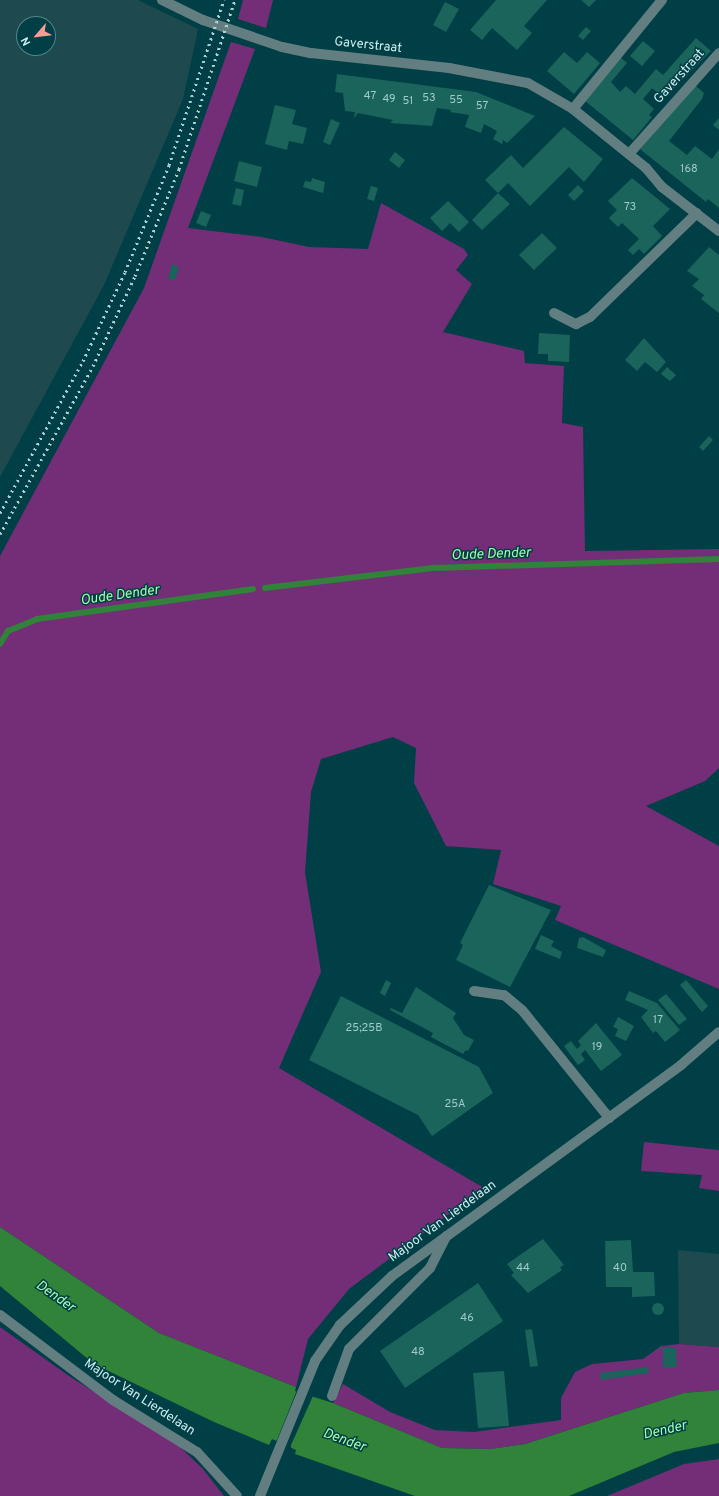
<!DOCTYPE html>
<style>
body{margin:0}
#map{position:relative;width:719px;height:1496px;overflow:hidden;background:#003f45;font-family:Overpass,sans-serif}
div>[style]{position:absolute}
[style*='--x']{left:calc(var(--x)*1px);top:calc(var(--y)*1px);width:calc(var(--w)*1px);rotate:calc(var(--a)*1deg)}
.built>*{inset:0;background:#1e4a4f}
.green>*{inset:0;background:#732e77}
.water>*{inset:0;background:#308339}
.pier>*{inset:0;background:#003f45}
.stream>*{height:5.5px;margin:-2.75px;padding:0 2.75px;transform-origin:2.75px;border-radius:2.75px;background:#308339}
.building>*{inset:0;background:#1a645c}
.round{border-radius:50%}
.minor>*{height:10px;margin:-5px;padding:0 5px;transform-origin:5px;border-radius:5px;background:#637e81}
.rail>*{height:3px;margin-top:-1.5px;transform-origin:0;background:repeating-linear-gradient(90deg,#abd1d5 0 2px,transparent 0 6px)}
span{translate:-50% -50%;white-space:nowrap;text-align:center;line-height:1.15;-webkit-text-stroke:3px #003f45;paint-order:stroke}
.number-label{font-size:11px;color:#9fcbcb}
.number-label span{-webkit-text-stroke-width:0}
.street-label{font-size:13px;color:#cbedf0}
.water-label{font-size:14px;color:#a8faab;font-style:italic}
.north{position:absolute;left:16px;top:16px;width:40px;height:40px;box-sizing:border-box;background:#003f45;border:1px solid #518589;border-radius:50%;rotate:242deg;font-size:11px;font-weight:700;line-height:16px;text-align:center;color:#cbedf0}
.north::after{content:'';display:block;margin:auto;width:14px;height:18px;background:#f59c94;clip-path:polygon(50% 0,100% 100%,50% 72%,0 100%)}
</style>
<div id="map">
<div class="built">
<div style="clip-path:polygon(evenodd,0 0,138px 0,198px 29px,183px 99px,104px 285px,0 477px,0 0,24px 24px,48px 24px,48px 48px,24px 48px,24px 24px)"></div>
<div style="clip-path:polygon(678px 1250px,719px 1254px,719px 1347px,679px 1344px)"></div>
</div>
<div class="green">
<div style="clip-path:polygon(243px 0,273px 0,266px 28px,238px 19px)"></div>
<div style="clip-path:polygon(231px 42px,255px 49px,188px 228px,262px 237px,309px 247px,368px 249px,381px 203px,464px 249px,468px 255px,456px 270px,472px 284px,443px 332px,524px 351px,525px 363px,564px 366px,562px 423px,583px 427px,585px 551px,719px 549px,719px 768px,705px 781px,646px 806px,719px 846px,719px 989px,555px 920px,561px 906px,493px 884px,501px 850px,446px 846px,414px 783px,416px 748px,393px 737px,321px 759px,311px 792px,305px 872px,321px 972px,279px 1068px,484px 1188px,349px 1289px,308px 1339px,296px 1387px,159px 1333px,0 1227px,0 556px,144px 288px)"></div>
<div style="clip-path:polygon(644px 1142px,719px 1150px,719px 1191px,699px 1188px,702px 1175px,641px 1171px)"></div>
<div style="clip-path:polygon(0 1327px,69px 1376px,178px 1445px,203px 1469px,224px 1496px,0 1496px)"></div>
<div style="clip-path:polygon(679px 1344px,719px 1347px,719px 1390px,684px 1393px,525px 1444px,490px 1449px,442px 1448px,333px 1403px,343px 1384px,390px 1412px,435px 1430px,474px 1432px,561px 1420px,561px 1398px,575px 1372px,592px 1364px,643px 1359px,661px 1346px)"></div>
<div style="clip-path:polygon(719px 1459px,719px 1496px,607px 1496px,684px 1464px)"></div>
</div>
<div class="water">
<div style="clip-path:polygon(0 1227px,159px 1333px,296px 1387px,295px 1391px,333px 1403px,442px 1448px,490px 1449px,525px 1444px,684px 1393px,719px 1390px,719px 1443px,674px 1452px,569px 1496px,415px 1496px,295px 1454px,296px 1450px,272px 1439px,269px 1445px,214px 1422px,94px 1364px,0 1286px)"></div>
</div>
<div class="pier">
<div style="clip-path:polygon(297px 1390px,313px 1396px,291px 1445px,291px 1451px,274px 1442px,277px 1440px)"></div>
</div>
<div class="stream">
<div style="--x:265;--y:588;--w:169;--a:-6.8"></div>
<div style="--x:433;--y:568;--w:286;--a:-1.8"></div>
<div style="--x:0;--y:644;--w:15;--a:-58"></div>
<div style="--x:8;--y:631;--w:31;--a:-22"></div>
<div style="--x:37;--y:619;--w:218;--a:-7.9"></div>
</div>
<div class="building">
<div style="clip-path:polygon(496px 0,547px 0,524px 26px,532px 33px,517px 50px,492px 28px,482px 40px,470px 30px)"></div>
<div style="clip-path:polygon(581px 0,596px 0,589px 7px)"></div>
<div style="clip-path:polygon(445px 2px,459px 9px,446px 32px,433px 25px)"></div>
<div style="clip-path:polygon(586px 27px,591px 31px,583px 40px,578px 36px)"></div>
<div style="clip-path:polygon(696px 38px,711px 51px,664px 98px,652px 88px,643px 99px,654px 109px,649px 115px,652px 117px,633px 140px,584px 100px,620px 57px,627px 63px,611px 82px,620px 92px,626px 86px,635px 94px,656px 69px,663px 75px)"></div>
<div style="clip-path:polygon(643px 41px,655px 51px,642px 66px,630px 56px)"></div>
<div style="clip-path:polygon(564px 52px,577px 63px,587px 52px,600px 63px,574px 94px,547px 71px)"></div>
<div style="clip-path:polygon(337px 74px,476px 92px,535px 116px,507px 143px,503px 140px,502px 144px,493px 139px,497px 131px,484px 124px,481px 133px,465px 127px,469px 115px,450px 112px,451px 110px,437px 108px,432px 126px,390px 123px,393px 120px,358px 113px,354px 118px,355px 112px,345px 111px,343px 93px,335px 92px)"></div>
<div style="clip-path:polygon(695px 85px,704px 93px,702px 99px,669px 141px,687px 155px,695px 146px,712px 159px,719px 149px,719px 208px,708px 199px,706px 202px,640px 149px)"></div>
<div style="clip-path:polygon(275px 105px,296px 110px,292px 124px,307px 128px,303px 144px,289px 141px,287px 150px,265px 144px)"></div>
<div style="clip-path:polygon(719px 118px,719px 130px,713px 125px)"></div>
<div style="clip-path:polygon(331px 119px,340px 123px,330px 145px,323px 142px)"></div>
<div style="clip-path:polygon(564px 127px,603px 159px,584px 182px,569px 167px,530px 206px,508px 183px,498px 193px,485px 180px,511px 155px,523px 168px)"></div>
<div style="clip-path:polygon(395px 152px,405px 160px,399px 168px,389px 160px)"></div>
<div style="clip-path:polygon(239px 161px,262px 167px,257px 187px,234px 181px)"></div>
<div style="clip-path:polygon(312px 178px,325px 182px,323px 193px,303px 187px,305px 181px,311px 182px)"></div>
<div style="clip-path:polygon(632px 178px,670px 209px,653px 226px,662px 236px,644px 254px,639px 249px,633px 255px,628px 250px,639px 239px,622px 223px,618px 227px,609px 218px,617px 210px,608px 201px)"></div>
<div style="clip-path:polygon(578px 185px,584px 191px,574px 201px,568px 195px)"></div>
<div style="clip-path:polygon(371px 186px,378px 188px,374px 201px,367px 199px)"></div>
<div style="clip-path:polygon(236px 188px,244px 190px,241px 206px,232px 204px)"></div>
<div style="clip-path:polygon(498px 193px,510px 204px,482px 230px,472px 220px)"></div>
<div style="clip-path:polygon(448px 201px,469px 222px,459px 232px,450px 223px,442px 231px,430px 218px)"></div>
<div style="clip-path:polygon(201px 211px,211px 215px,206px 227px,196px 223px)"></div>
<div style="clip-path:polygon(542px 233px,557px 248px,534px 270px,519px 255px)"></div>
<div style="clip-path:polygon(709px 247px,719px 255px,719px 313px,701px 299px,704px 295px,692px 286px,699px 279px,687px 271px)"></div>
<div style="clip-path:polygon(172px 264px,179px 267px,175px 280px,168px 278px)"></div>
<div style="clip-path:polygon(539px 333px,570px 335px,569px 362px,548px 361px,548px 354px,538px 354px)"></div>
<div style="clip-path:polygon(644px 338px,666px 362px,657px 372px,645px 362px,637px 371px,625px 360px)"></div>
<div style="clip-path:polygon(667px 367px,676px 375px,670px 381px,661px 374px)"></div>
<div style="clip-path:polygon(709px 436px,713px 440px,703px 451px,699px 447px)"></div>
<div style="clip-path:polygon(489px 885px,551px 910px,510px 987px,456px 960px,463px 945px,460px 943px)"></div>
<div style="clip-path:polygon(541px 935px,554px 941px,551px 946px,562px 952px,560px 959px,535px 949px)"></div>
<div style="clip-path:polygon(583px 937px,606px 950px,603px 957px,577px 948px,579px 938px)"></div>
<div style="clip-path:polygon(386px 980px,391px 983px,385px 996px,380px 993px)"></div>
<div style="clip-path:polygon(686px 980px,708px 1006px,702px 1012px,680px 985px)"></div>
<div style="clip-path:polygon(416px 987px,456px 1013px,453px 1018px,464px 1035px,474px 1040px,468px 1051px,466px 1050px,463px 1054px,431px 1037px,433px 1033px,390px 1010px,391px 1008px,402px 1013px)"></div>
<div style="clip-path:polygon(629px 991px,657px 1003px,680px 1030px,665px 1042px,656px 1031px,653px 1033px,641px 1017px,648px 1010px,625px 1000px)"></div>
<div style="clip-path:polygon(666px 994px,687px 1019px,679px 1025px,658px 1000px)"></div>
<div style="clip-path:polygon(341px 996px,479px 1067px,493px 1093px,432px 1136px,418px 1115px,309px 1060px)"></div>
<div style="clip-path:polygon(618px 1017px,634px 1026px,626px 1041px,615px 1036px,618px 1029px,613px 1027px)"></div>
<div style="clip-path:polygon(596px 1023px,622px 1055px,601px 1071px,585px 1050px,581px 1054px,585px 1060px,578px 1065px,564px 1046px,571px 1041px,577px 1049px,581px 1045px,578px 1041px)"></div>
<div style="clip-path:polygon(543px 1239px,564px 1265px,560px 1267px,562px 1270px,528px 1293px,511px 1275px,514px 1273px,507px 1264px)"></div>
<div style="clip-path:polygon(631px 1240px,633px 1272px,654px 1272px,655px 1296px,632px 1297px,632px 1287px,606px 1287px,605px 1241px)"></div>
<div style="clip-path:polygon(478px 1283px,503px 1321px,405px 1388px,380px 1351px)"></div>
<div class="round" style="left:652px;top:1303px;width:12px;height:12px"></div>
<div style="clip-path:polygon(532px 1329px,538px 1366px,530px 1367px,525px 1330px)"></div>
<div style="clip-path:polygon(663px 1348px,676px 1348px,677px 1367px,663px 1367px)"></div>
<div style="clip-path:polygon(648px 1367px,649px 1373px,601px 1380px,600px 1373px)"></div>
<div style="clip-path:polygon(504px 1371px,509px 1426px,478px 1428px,473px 1373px)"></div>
</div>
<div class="minor">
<div style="--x:162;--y:0;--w:46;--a:26"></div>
<div style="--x:203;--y:20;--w:83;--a:18.9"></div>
<div style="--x:282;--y:47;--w:30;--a:12"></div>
<div style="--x:311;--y:53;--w:139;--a:6.2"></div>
<div style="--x:449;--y:68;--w:80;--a:10.8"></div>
<div style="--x:528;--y:83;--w:52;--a:30"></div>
<div style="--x:573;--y:109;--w:94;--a:38.9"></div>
<div style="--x:646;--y:168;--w:25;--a:50"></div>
<div style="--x:662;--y:187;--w:72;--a:37.7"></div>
<div style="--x:573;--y:109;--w:141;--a:-50.8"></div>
<div style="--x:629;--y:154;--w:135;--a:-48.3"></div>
<div style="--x:554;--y:313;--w:25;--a:27"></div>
<div style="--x:576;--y:324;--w:16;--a:-27"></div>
<div style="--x:590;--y:317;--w:149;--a:-44.2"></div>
<div style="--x:474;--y:991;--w:30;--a:8"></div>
<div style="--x:504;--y:995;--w:23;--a:40"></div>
<div style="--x:522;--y:1010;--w:139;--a:51.1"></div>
<div style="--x:0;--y:1315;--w:141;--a:37"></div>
<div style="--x:113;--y:1400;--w:99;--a:31.8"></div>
<div style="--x:197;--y:1452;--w:59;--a:47.7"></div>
<div style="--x:332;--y:1396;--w:50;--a:-70.1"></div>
<div style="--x:349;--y:1349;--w:115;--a:-45"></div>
<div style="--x:430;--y:1268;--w:36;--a:-63"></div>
<div style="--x:260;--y:1496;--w:146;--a:-67.8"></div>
<div style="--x:315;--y:1361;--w:44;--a:-55.2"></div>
<div style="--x:340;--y:1325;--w:71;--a:-43.3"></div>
<div style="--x:392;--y:1276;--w:358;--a:-36.1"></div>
<div style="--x:681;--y:1065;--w:50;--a:-41"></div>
</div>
<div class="rail">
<div style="--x:0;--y:513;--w:173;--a:-61.4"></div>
<div style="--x:83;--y:361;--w:98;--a:-64.7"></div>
<div style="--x:125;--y:272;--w:116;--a:-67.6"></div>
<div style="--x:169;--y:165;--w:174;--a:-71.6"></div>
<div style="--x:0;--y:534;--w:192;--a:-61"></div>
<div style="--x:93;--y:366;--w:99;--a:-65"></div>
<div style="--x:135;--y:276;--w:116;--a:-67.6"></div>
<div style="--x:179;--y:169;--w:178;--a:-71.7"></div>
</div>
<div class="number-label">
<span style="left:370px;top:96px">47</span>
<span style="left:429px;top:98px">53</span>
<span style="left:389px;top:99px">49</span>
<span style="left:456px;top:100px">55</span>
<span style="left:408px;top:101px">51</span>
<span style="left:482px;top:106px">57</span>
<span style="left:689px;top:169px">168</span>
<span style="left:630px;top:207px">73</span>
<span style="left:658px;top:1020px">17</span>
<span style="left:364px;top:1028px">25;25B</span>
<span style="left:597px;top:1047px">19</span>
<span style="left:455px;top:1104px">25A</span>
<span style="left:523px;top:1268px">44</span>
<span style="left:620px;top:1268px">40</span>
<span style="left:467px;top:1318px">46</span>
<span style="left:418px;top:1352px">48</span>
</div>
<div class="street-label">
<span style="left:368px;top:46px;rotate:6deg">Gaverstraat</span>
<span style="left:680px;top:77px;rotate:-48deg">Gaverstraat</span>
<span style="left:443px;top:1222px;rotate:-36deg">Majoor Van Lierdelaan</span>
<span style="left:139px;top:1398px;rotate:33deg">Majoor Van Lierdelaan</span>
</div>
<div class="water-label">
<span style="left:491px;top:555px;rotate:-2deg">Oude Dender</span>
<span style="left:120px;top:596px;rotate:-8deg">Oude Dender</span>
<span style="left:55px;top:1297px;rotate:35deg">Dender</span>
<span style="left:665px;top:1431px;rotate:-13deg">Dender</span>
<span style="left:344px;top:1441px;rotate:20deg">Dender</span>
</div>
<div class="north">N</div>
</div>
